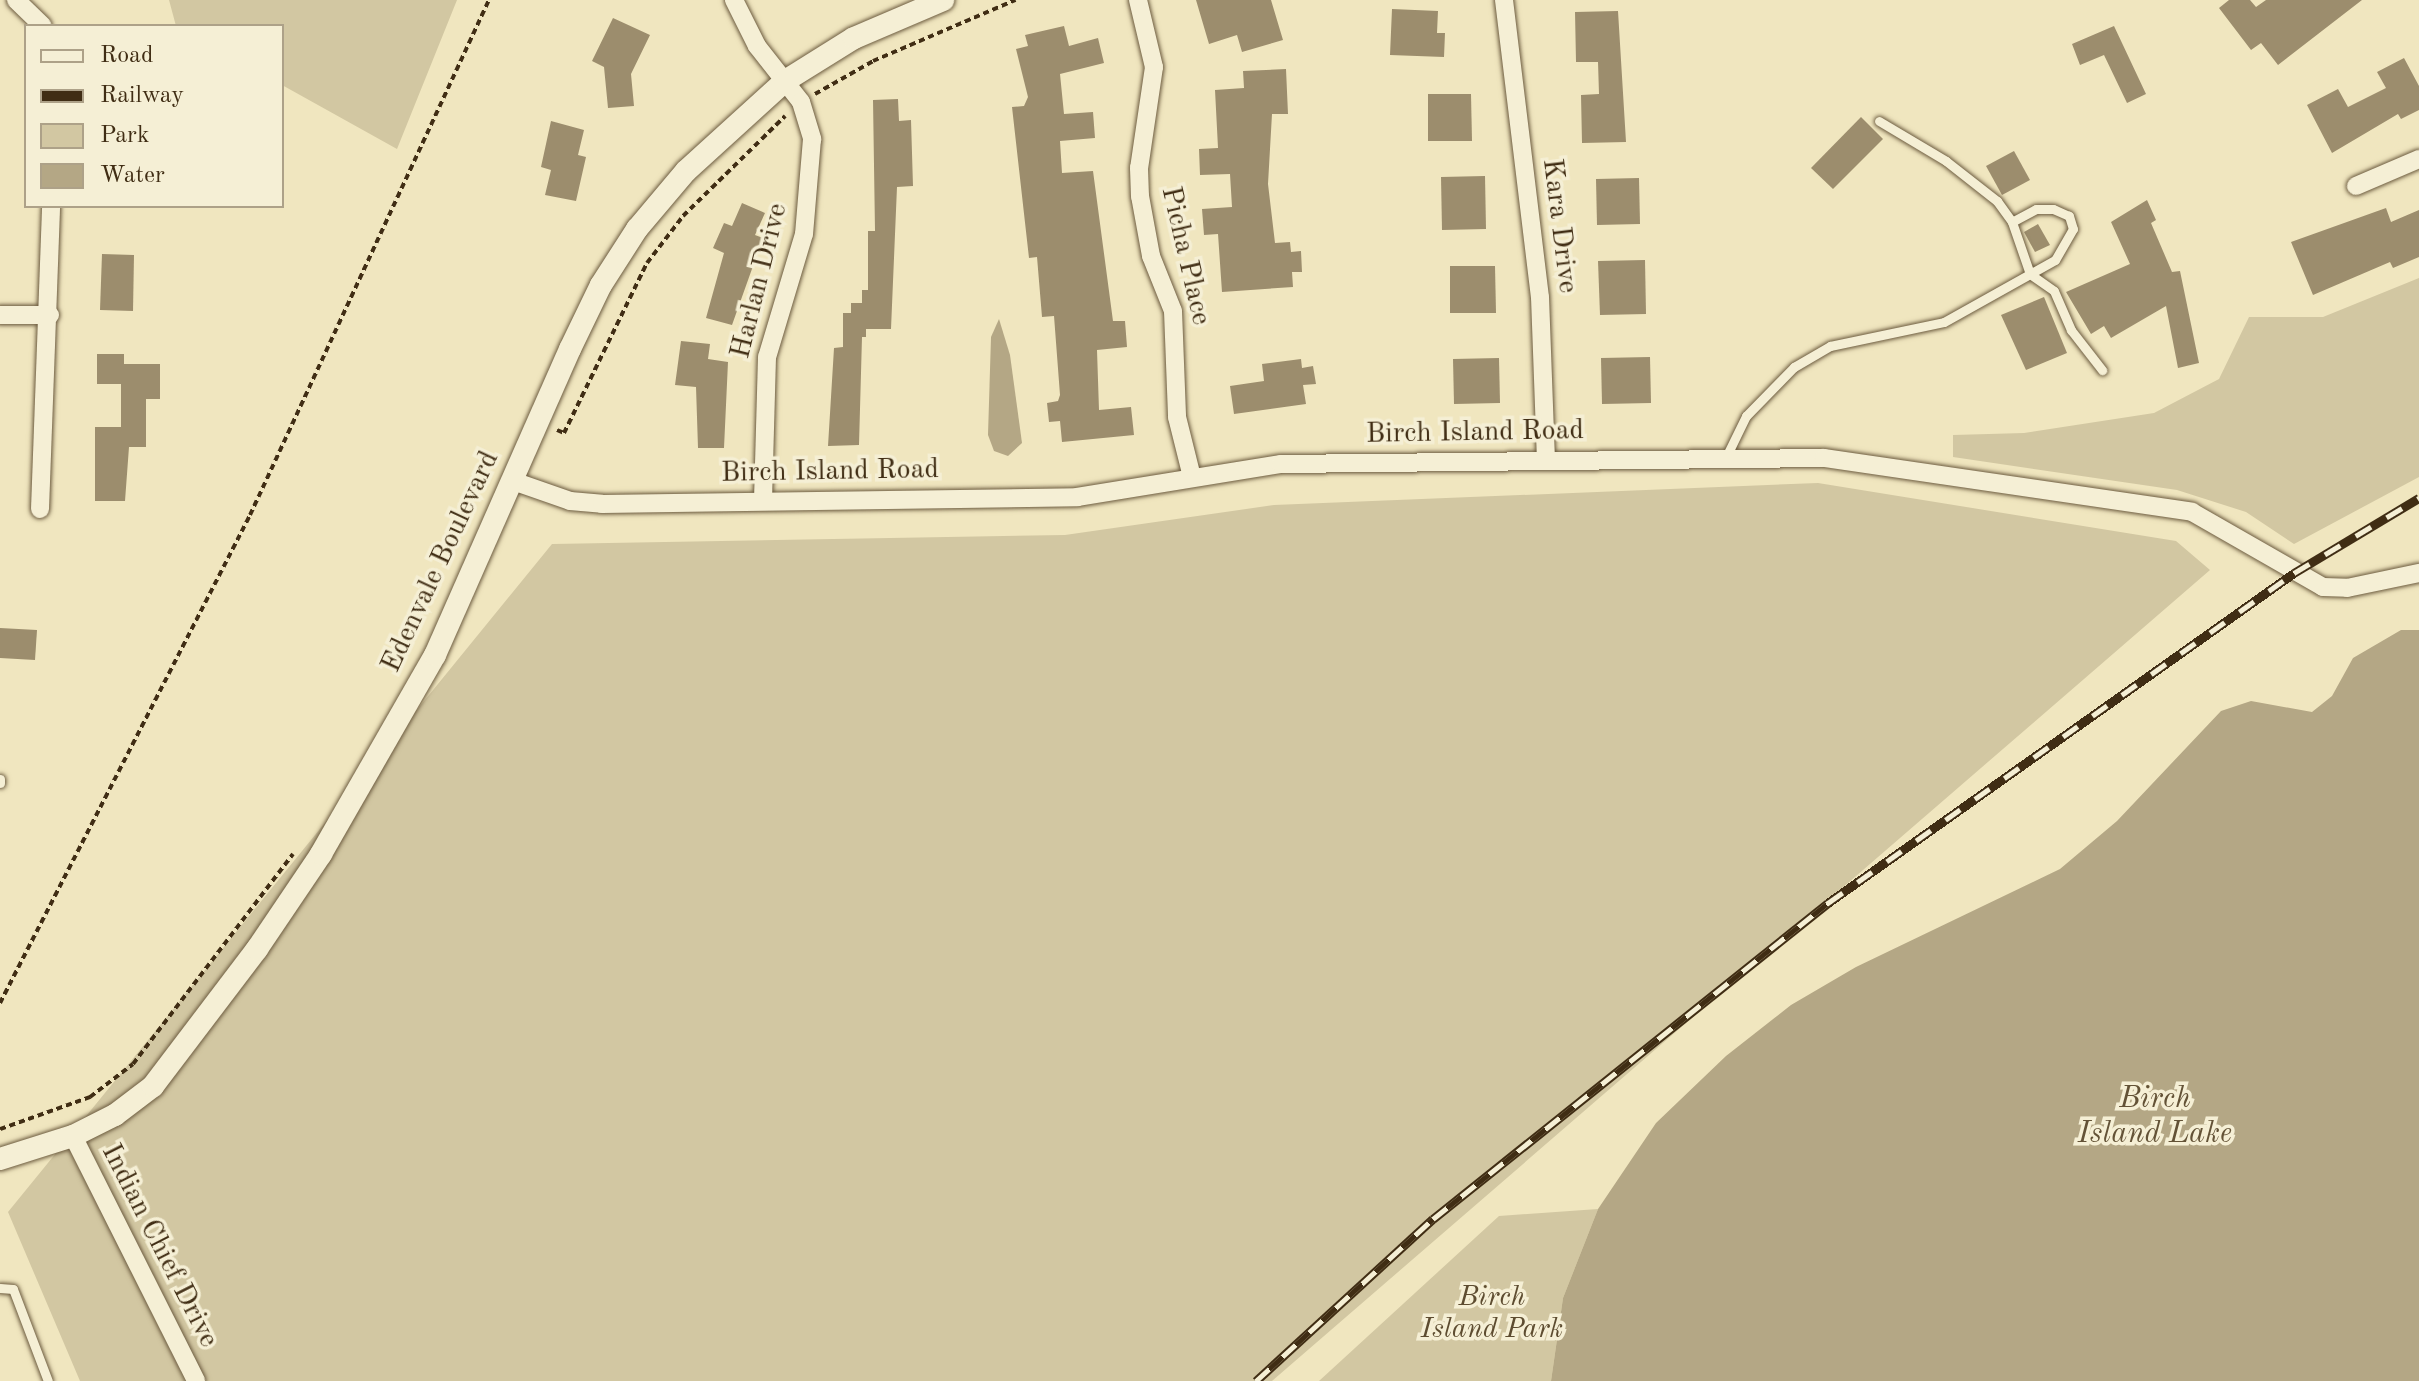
<!DOCTYPE html>
<style>
body{margin:0}
#map{position:relative;width:2419px;height:1381px;overflow:hidden;background:#f0e6bf;font-family:"Old Standard TT",serif}
div>[style]{position:absolute}
[style*='--x']{left:calc(var(--x)*1px);top:calc(var(--y)*1px);width:calc(var(--w)*1px);rotate:calc(var(--a)*1deg)}
.green>*{inset:0;background:#d2c7a2}
.water>*{inset:0;background:#b4a785}
.building>*{inset:0;background:#9c8d6d}
.path>*{height:4px;margin-top:-2px;transform-origin:0;background:repeating-linear-gradient(90deg,#402d14 0 6px,transparent 0 10px)}
.roads{filter:drop-shadow(0 0 2px #6c5b3f) drop-shadow(0 0 2px #6c5b3f)}
.service>*{height:9px;margin:-4.5px;padding:0 4.5px;transform-origin:4.5px;border-radius:4.5px;background:#f5efd5}
.minor>*{height:18px;margin:-9px;padding:0 9px;transform-origin:9px;border-radius:9px;background:#f5efd5}
.tertiary>*{height:22px;margin:-11px;padding:0 11px;transform-origin:11px;border-radius:11px;background:#f5efd5}
.rail>*{height:9px;margin-top:-4.5px;transform-origin:0;background:repeating-linear-gradient(90deg,#f5efd5 0 18px,#402d14 0 36px);box-sizing:border-box;border-block:2px solid #402d14}
span{translate:-50% -50%;white-space:nowrap;text-align:center;line-height:1.15;-webkit-text-stroke:7px #f5efd5;paint-order:stroke}
.street-label{font-size:28px;color:#402d14}
.park-label{font-size:28px;color:#5d4c30;font-style:italic}
.water-label{font-size:30px;color:#635236;font-style:italic}
.legend{position:absolute;left:24px;top:24px;width:260px;height:184px;box-sizing:border-box;background:#f5efd5;border:2px solid #ada188;margin:0;padding:10px 14px;list-style:none;font-size:24px;color:#402d14}
.legend li{display:flex;align-items:center;gap:16px;height:40px}
.legend b{width:40px;border:2px solid #ada188}
</style>
<div id="map">
<div class="green">
<div style="clip-path:polygon(169px 0,457px 0,397px 149px,282px 85px,282px 26px,176px 26px)"></div>
<div style="clip-path:polygon(2419px 278px,2419px 477px,2294px 544px,2246px 512px,2177px 490px,1953px 457px,1953px 435px,2024px 433px,2154px 413px,2219px 379px,2249px 317px,2323px 317px)"></div>
<div style="clip-path:polygon(1818px 483px,2176px 541px,2210px 570px,1272px 1381px,80px 1381px,8px 1212px,552px 544px,1065px 535px,1274px 505px)"></div>
<div style="clip-path:polygon(1598px 1209px,1563px 1298px,1551px 1381px,1319px 1381px,1499px 1216px)"></div>
</div>
<div class="water">
<div style="clip-path:polygon(999px 319px,1010px 355px,1022px 443px,1008px 456px,994px 451px,988px 435px,991px 337px)"></div>
<div style="clip-path:polygon(2401px 630px,2419px 630px,2419px 1381px,1551px 1381px,1563px 1298px,1598px 1209px,1656px 1123px,1726px 1056px,1791px 1005px,1856px 967px,2060px 869px,2117px 821px,2221px 711px,2251px 701px,2312px 712px,2332px 696px,2353px 658px)"></div>
</div>
<div class="building">
<div style="clip-path:polygon(1196px 0,1271px 0,1283px 40px,1242px 52px,1237px 35px,1209px 44px)"></div>
<div style="clip-path:polygon(2229px 0,2250px 0,2256px 7px,2266px 0,2362px 0,2278px 65px,2261px 43px,2251px 50px,2219px 8px)"></div>
<div style="clip-path:polygon(1392px 9px,1438px 11px,1437px 33px,1445px 33px,1444px 57px,1390px 55px)"></div>
<div style="clip-path:polygon(1618px 11px,1626px 142px,1582px 143px,1581px 95px,1599px 94px,1598px 62px,1576px 62px,1575px 12px)"></div>
<div style="clip-path:polygon(613px 18px,650px 35px,631px 74px,634px 106px,608px 108px,604px 67px,592px 61px)"></div>
<div style="clip-path:polygon(1064px 26px,1069px 46px,1098px 38px,1104px 63px,1060px 74px,1064px 114px,1093px 112px,1095px 138px,1060px 141px,1062px 173px,1093px 171px,1113px 321px,1125px 321px,1127px 347px,1097px 350px,1099px 410px,1131px 407px,1134px 435px,1062px 442px,1060px 421px,1049px 422px,1047px 403px,1058px 401px,1060px 395px,1054px 316px,1042px 317px,1037px 257px,1029px 258px,1012px 107px,1024px 106px,1028px 97px,1016px 49px,1028px 46px,1025px 35px)"></div>
<div style="clip-path:polygon(2114px 26px,2146px 94px,2127px 103px,2104px 55px,2080px 65px,2072px 44px)"></div>
<div style="clip-path:polygon(2404px 58px,2419px 86px,2419px 110px,2401px 119px,2398px 114px,2332px 153px,2307px 105px,2338px 89px,2348px 107px,2386px 88px,2377px 72px)"></div>
<div style="clip-path:polygon(1286px 69px,1288px 114px,1272px 114px,1268px 184px,1275px 243px,1290px 242px,1291px 252px,1301px 251px,1302px 272px,1292px 272px,1293px 287px,1222px 292px,1218px 234px,1204px 235px,1202px 209px,1232px 207px,1230px 174px,1200px 175px,1199px 149px,1218px 148px,1215px 90px,1244px 88px,1243px 71px)"></div>
<div style="clip-path:polygon(1428px 94px,1471px 94px,1472px 141px,1428px 141px)"></div>
<div style="clip-path:polygon(898px 99px,899px 121px,911px 120px,913px 186px,897px 187px,891px 329px,866px 329px,866px 337px,862px 337px,859px 445px,828px 446px,834px 348px,843px 347px,843px 313px,851px 313px,851px 303px,862px 303px,862px 290px,868px 290px,868px 231px,875px 231px,873px 100px)"></div>
<div style="clip-path:polygon(1861px 117px,1883px 139px,1833px 189px,1811px 168px)"></div>
<div style="clip-path:polygon(551px 121px,584px 130px,578px 155px,586px 157px,576px 201px,545px 195px,551px 170px,541px 167px)"></div>
<div style="clip-path:polygon(2014px 151px,2030px 180px,2002px 195px,1986px 166px)"></div>
<div style="clip-path:polygon(1485px 176px,1486px 229px,1442px 230px,1441px 177px)"></div>
<div style="clip-path:polygon(1639px 178px,1640px 224px,1597px 225px,1596px 179px)"></div>
<div style="clip-path:polygon(2147px 200px,2156px 220px,2151px 223px,2172px 272px,2180px 271px,2199px 363px,2178px 368px,2166px 306px,2111px 338px,2104px 326px,2091px 334px,2066px 292px,2130px 264px,2111px 222px)"></div>
<div style="clip-path:polygon(742px 203px,765px 213px,755px 235px,763px 238px,732px 325px,706px 318px,724px 253px,713px 248px,724px 223px,732px 226px)"></div>
<div style="clip-path:polygon(2386px 208px,2391px 222px,2419px 210px,2419px 257px,2393px 268px,2390px 262px,2313px 295px,2291px 242px)"></div>
<div style="clip-path:polygon(2038px 224px,2050px 245px,2035px 252px,2024px 232px)"></div>
<div style="clip-path:polygon(102px 254px,134px 255px,133px 311px,100px 310px)"></div>
<div style="clip-path:polygon(1645px 260px,1646px 314px,1600px 315px,1598px 261px)"></div>
<div style="clip-path:polygon(1450px 266px,1495px 266px,1496px 313px,1450px 313px)"></div>
<div style="clip-path:polygon(2044px 297px,2067px 353px,2026px 370px,2001px 315px)"></div>
<div style="clip-path:polygon(681px 341px,710px 344px,708px 359px,728px 362px,724px 448px,698px 448px,696px 387px,675px 385px)"></div>
<div style="clip-path:polygon(97px 354px,124px 354px,124px 364px,160px 364px,160px 399px,146px 399px,146px 447px,129px 447px,125px 501px,95px 501px,95px 427px,121px 427px,121px 384px,97px 384px)"></div>
<div style="clip-path:polygon(1650px 357px,1651px 403px,1602px 404px,1601px 358px)"></div>
<div style="clip-path:polygon(1499px 358px,1500px 403px,1454px 404px,1453px 359px)"></div>
<div style="clip-path:polygon(1301px 359px,1302px 368px,1313px 366px,1316px 384px,1303px 385px,1306px 404px,1234px 414px,1230px 386px,1264px 381px,1262px 364px)"></div>
<div style="clip-path:polygon(0 628px,37px 630px,35px 660px,0 658px)"></div>
</div>
<div class="path">
<div style="--x:815;--y:94;--w:67;--a:-29.6"></div>
<div style="--x:873;--y:61;--w:155;--a:-23.2"></div>
<div style="--x:557;--y:430;--w:8;--a:23"></div>
<div style="--x:564;--y:433;--w:189;--a:-64"></div>
<div style="--x:647;--y:263;--w:59;--a:-52.5"></div>
<div style="--x:683;--y:216;--w:143;--a:-44.4"></div>
<div style="--x:0;--y:1003;--w:548;--a:-62.87"></div>
<div style="--x:250;--y:515;--w:568;--a:-65.11"></div>
<div style="--x:0;--y:1129;--w:96;--a:-19.6"></div>
<div style="--x:90;--y:1097;--w:54;--a:-37.5"></div>
<div style="--x:133;--y:1064;--w:264;--a:-52.7"></div>
</div>
<div class="roads">
<div class="service">
<div style="--x:1879;--y:121;--w:78;--a:30.8"></div>
<div style="--x:1946;--y:161;--w:65;--a:38.1"></div>
<div style="--x:1997;--y:201;--w:26;--a:54"></div>
<div style="--x:2012;--y:222;--w:55;--a:70.9"></div>
<div style="--x:2030;--y:274;--w:29;--a:35"></div>
<div style="--x:2054;--y:291;--w:43;--a:66.4"></div>
<div style="--x:2071;--y:330;--w:51;--a:52.2"></div>
<div style="--x:1725;--y:459;--w:48;--a:-64"></div>
<div style="--x:1746;--y:416;--w:69;--a:-45.6"></div>
<div style="--x:1794;--y:367;--w:42;--a:-30.3"></div>
<div style="--x:1830;--y:346;--w:116;--a:-11.9"></div>
<div style="--x:1944;--y:322;--w:127;--a:-29.2"></div>
<div style="--x:2055;--y:260;--w:36;--a:-60"></div>
<div style="--x:2073;--y:229;--w:14;--a:-107"></div>
<div style="--x:2069;--y:216;--w:17;--a:-156"></div>
<div style="--x:2053;--y:209;--w:17;--a:180"></div>
<div style="--x:2036;--y:209;--w:27;--a:152"></div>
<div style="--x:0;--y:779;--w:4;--a:90"></div>
<div style="--x:0;--y:1288;--w:13;--a:4"></div>
<div style="--x:13;--y:1289;--w:98;--a:69.2"></div>
</div>
<div class="minor">
<div style="--x:16;--y:0;--w:37;--a:44"></div>
<div style="--x:734;--y:0;--w:51;--a:63.4"></div>
<div style="--x:757;--y:46;--w:71;--a:51.8"></div>
<div style="--x:801;--y:102;--w:39;--a:73"></div>
<div style="--x:812;--y:139;--w:95;--a:94.8"></div>
<div style="--x:804;--y:234;--w:128;--a:106.7"></div>
<div style="--x:767;--y:357;--w:144;--a:91.6"></div>
<div style="--x:1138;--y:0;--w:69;--a:76.6"></div>
<div style="--x:1154;--y:67;--w:102;--a:98.4"></div>
<div style="--x:1139;--y:168;--w:28;--a:88"></div>
<div style="--x:1140;--y:196;--w:61;--a:79.6"></div>
<div style="--x:1151;--y:256;--w:59;--a:68.2"></div>
<div style="--x:1173;--y:311;--w:106;--a:87.8"></div>
<div style="--x:1177;--y:417;--w:62;--a:76"></div>
<div style="--x:1504;--y:0;--w:299;--a:83.1"></div>
<div style="--x:1540;--y:297;--w:163;--a:87.9"></div>
<div style="--x:2356;--y:186;--w:69;--a:-23.2"></div>
<div style="--x:0;--y:315;--w:50;--a:0"></div>
<div style="--x:513;--y:481;--w:60;--a:19.3"></div>
<div style="--x:570;--y:501;--w:32;--a:5"></div>
<div style="--x:602;--y:504;--w:475;--a:-0.8"></div>
<div style="--x:1077;--y:497;--w:207;--a:-9.2"></div>
<div style="--x:1281;--y:464;--w:543;--a:-0.63"></div>
<div style="--x:1824;--y:458;--w:372;--a:8.3"></div>
<div style="--x:2192;--y:512;--w:151;--a:29.8"></div>
<div style="--x:2323;--y:587;--w:24;--a:2"></div>
<div style="--x:2347;--y:588;--w:74;--a:-11.8"></div>
<div style="--x:40;--y:509;--w:303;--a:-87.9"></div>
<div style="--x:73;--y:1136;--w:274;--a:63.3"></div>
</div>
<div class="tertiary">
<div style="--x:0;--y:1159;--w:77;--a:-17.5"></div>
<div style="--x:73;--y:1136;--w:47;--a:-26.6"></div>
<div style="--x:115;--y:1115;--w:48;--a:-37.3"></div>
<div style="--x:153;--y:1086;--w:172;--a:-52.8"></div>
<div style="--x:257;--y:949;--w:115;--a:-56"></div>
<div style="--x:321;--y:854;--w:229;--a:-60.2"></div>
<div style="--x:435;--y:655;--w:334;--a:-66.2"></div>
<div style="--x:570;--y:349;--w:71;--a:-64.2"></div>
<div style="--x:601;--y:285;--w:67;--a:-57.3"></div>
<div style="--x:637;--y:229;--w:76;--a:-49.8"></div>
<div style="--x:686;--y:171;--w:134;--a:-42.3"></div>
<div style="--x:785;--y:81;--w:81;--a:-31.9"></div>
<div style="--x:854;--y:38;--w:97;--a:-23.1"></div>
</div>
</div>
<div class="rail">
<div style="--x:1256;--y:1381;--w:240;--a:-42.5"></div>
<div style="--x:1433;--y:1219;--w:506;--a:-38.66"></div>
<div style="--x:1828;--y:903;--w:571;--a:-35.3"></div>
<div style="--x:2294;--y:573;--w:146;--a:-31"></div>
</div>
<div class="street-label">
<span style="left:1559px;top:226px;rotate:83deg">Kara Drive</span>
<span style="left:1185px;top:256px;rotate:77deg">Picha Place</span>
<span style="left:760px;top:281px;rotate:-76deg">Harlan Drive</span>
<span style="left:1475px;top:433px;rotate:-1deg">Birch Island Road</span>
<span style="left:830px;top:472px;rotate:-1deg">Birch Island Road</span>
<span style="left:441px;top:562px;rotate:-65deg">Edenvale Boulevard</span>
<span style="left:159px;top:1246px;rotate:63deg">Indian Chief Drive</span>
</div>
<div class="park-label">
<span style="left:1492px;top:1314px">Birch<br>Island Park</span>
</div>
<div class="water-label">
<span style="left:2155px;top:1116px">Birch<br>Island Lake</span>
</div>
<ul class="legend">
<li><b style="height:10px;background:#f5efd5"></b>Road</li>
<li><b style="height:10px;background:#402d14"></b>Railway</li>
<li><b style="height:22px;background:#d2c7a2"></b>Park</li>
<li><b style="height:22px;background:#b4a785"></b>Water</li>
</ul>
</div>
